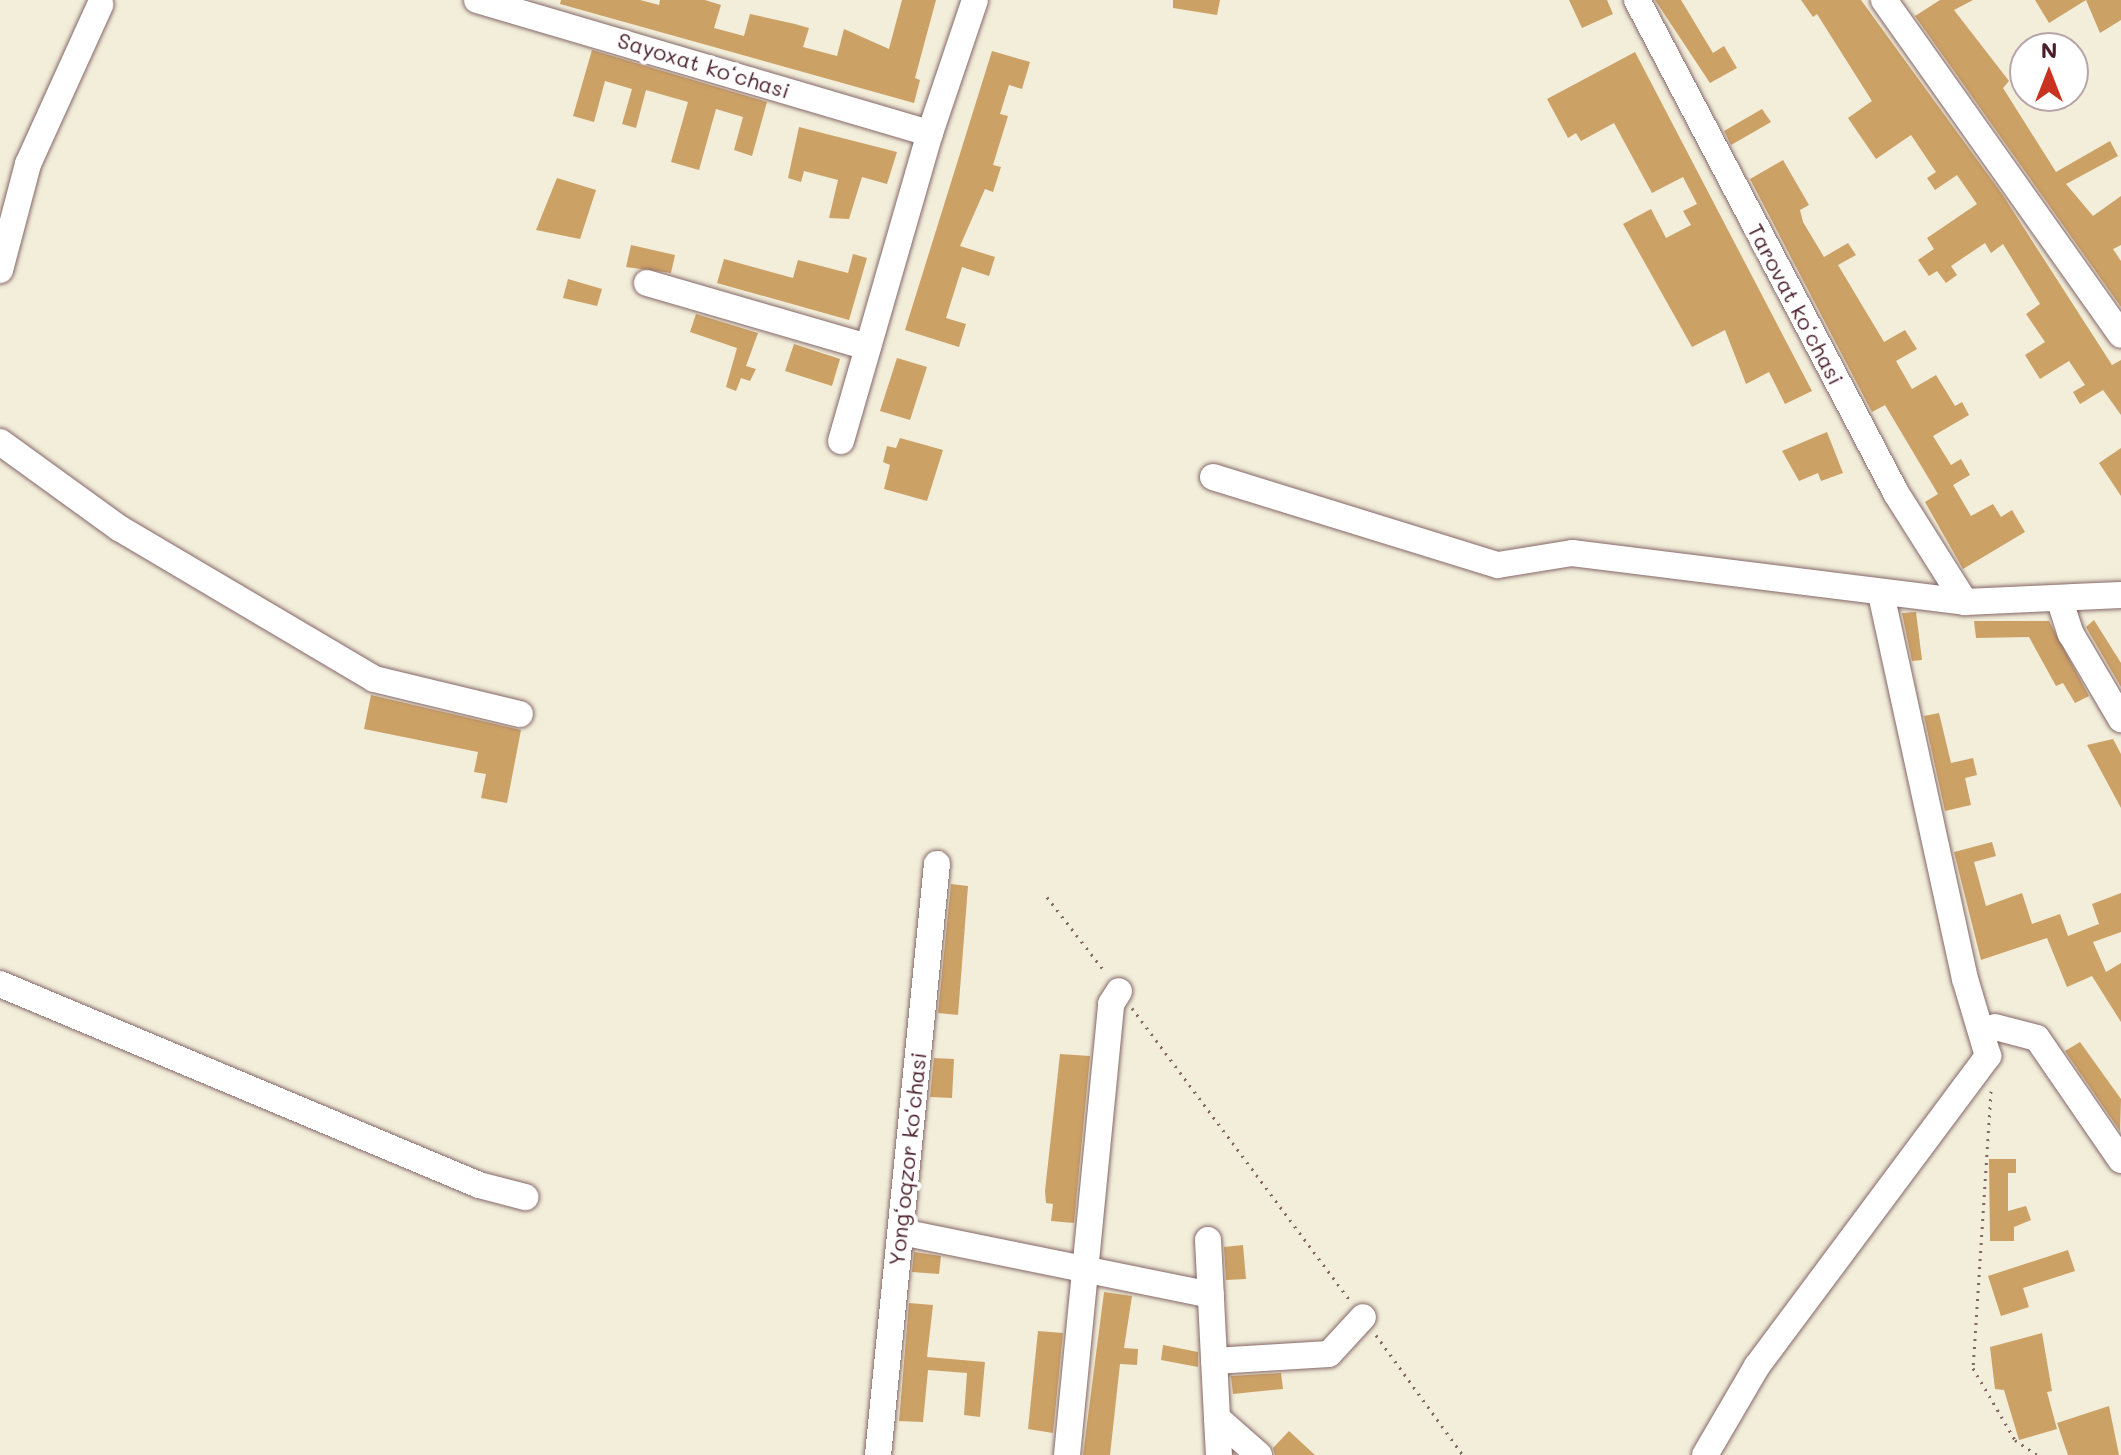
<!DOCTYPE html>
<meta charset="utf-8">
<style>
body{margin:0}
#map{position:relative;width:2121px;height:1455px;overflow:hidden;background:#f2eeda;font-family:Mali,sans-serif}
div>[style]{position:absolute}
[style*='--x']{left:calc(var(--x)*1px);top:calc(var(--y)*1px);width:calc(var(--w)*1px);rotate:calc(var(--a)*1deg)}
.building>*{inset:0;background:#cca166}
.path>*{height:3px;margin-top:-1.5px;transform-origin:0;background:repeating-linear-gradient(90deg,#856768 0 2px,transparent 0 8px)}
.roads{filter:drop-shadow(0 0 2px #856768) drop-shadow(0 0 2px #856768)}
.minor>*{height:26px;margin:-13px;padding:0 13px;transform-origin:13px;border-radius:13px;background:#fff}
span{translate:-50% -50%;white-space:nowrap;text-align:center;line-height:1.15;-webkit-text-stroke:8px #fff;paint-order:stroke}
.street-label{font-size:22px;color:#4a1f2b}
.north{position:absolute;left:2009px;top:32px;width:80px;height:80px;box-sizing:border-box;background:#fff;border:2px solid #b7a5aa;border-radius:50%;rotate:0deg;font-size:22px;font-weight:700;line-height:32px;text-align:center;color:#4a1f2b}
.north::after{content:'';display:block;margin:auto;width:28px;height:36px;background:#c8321e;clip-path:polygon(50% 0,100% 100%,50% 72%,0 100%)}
</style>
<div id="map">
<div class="building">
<div style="clip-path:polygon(561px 0,640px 0,659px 5px,660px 0,705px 0,721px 5px,714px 28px,744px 36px,750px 14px,795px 24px,809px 28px,803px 47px,837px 56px,844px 29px,889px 49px,902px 0,936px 0,915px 78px,920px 80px,914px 103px,560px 4px)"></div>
<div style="clip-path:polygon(1173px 0,1220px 0,1217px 15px,1173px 8px)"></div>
<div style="clip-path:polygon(1569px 0,1607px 0,1613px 14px,1582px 28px)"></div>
<div style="clip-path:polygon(1655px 0,1681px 0,1713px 53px,1724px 46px,1737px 68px,1710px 83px)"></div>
<div style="clip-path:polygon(1801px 0,1861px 0,2002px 194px,2112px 365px,2121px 360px,2121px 415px,2103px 390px,2080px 404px,2073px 392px,2085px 385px,2069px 361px,2040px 379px,2025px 355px,2045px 342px,2026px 314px,2040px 304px,2003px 244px,1991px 253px,1985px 243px,1951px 266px,1957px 275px,1946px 283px,1937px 271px,1929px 276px,1918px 260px,1934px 249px,1927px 238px,1977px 204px,1957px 175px,1935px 190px,1927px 178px,1936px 172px,1911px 135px,1876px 159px,1848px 118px,1872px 101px,1817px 14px,1813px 17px)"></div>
<div style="clip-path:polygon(1940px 0,1973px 0,1954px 10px,2009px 81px,2003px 88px,2056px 172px,2110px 141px,2118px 156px,2066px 184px,2093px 216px,2121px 196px,2121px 245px,2113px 249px,2121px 261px,2121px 307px,1915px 16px)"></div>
<div style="clip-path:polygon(2035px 0,2121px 0,2121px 20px,2100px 33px,2086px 0,2049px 23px)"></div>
<div style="clip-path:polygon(592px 50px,767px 102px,752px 156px,734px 150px,743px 117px,716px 109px,699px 170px,671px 162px,688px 102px,646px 90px,636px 128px,622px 124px,632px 89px,605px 81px,594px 122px,573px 116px)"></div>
<div style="clip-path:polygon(992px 51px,1030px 62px,1022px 89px,1009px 85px,1000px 114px,1008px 116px,993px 165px,1001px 167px,993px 192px,985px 189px,960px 246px,995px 257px,989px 276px,962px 267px,946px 318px,966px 324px,959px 347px,905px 330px)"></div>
<div style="clip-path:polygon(1635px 52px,1812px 391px,1785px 404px,1769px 372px,1746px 384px,1725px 330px,1692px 347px,1623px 224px,1651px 209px,1666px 238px,1691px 225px,1683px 211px,1697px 204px,1683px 177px,1652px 193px,1614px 123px,1581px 141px,1576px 133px,1568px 138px,1547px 99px)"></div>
<div style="clip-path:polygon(1762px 109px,1771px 122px,1731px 145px,1724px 131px)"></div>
<div style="clip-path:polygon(799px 127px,897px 152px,887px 184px,862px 177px,849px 219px,829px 218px,838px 180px,804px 171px,801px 182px,788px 178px)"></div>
<div style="clip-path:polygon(1783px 160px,1809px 205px,1800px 210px,1803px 222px,1824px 257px,1848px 243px,1856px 255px,1838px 265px,1884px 342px,1905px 330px,1917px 349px,1896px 361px,1912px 389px,1936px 375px,1955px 406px,1962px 402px,1969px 415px,1933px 436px,1951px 465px,1961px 459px,1970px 475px,1953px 485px,1971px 516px,1993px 504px,2001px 517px,2012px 510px,2025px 532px,1963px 569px,1925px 502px,1938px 494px,1885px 405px,1872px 412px,1750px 179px)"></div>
<div style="clip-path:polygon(557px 178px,596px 190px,580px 239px,536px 230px)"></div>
<div style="clip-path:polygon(631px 245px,675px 255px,671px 273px,626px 267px)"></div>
<div style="clip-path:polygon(853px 254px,867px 258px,849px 320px,717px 283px,724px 259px,793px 278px,798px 260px,848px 273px)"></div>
<div style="clip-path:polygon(568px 279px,602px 289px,597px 306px,563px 298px)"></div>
<div style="clip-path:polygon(696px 314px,758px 333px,746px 366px,756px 369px,750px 381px,741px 378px,736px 391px,726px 387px,737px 348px,690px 332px)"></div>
<div style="clip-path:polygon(794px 344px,840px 359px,832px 386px,785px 371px)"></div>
<div style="clip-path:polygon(897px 358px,927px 367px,910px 420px,880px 411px)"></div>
<div style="clip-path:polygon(1827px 432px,1843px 473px,1821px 481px,1818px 473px,1799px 481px,1782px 451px)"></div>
<div style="clip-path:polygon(900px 438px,943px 450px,927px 501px,884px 489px,890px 465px,883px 462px,887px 446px,896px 448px)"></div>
<div style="clip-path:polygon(2121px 448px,2121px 496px,2099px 463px)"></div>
<div style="clip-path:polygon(1916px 612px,1922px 660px,1912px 661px,1902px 613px)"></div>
<div style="clip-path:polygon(2094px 620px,2121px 663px,2121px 687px,2086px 627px)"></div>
<div style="clip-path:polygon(1974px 621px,2049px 621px,2089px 696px,2075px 703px,2063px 683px,2056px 686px,2029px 637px,1976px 638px)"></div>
<div style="clip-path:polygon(371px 695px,521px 730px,507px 803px,481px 798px,486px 774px,474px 772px,478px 752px,364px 729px)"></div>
<div style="clip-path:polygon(1939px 713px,1951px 763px,1973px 758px,1977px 775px,1965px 778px,1971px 805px,1945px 811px,1924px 716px)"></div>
<div style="clip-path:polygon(2113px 739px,2121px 754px,2121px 808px,2087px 745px)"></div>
<div style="clip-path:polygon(1992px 842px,1996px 856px,1974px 862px,1986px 906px,2022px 893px,2032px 924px,2060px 914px,2068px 936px,2099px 924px,2092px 904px,2121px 893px,2121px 932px,2093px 942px,2106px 972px,2121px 963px,2121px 1022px,2092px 976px,2067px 987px,2047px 938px,1981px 960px,1954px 852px)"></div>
<div style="clip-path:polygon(951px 884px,968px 886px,958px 1015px,938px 1013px)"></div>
<div style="clip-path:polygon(2080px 1042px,2121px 1099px,2120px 1131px,2065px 1051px)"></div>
<div style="clip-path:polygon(1060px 1054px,1090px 1056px,1074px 1223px,1051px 1221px,1053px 1204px,1046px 1203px,1045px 1191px)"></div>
<div style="clip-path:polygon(934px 1058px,954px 1059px,952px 1098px,930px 1097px)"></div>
<div style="clip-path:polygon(1989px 1159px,2016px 1159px,2016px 1173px,2008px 1173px,2008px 1211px,2026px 1206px,2031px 1220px,2014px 1227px,2014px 1241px,1990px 1241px)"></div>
<div style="clip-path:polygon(1243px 1245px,1246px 1279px,1226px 1280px,1224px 1247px)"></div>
<div style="clip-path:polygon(2068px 1250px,2075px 1271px,2023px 1288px,2029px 1307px,2001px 1316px,1988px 1276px)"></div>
<div style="clip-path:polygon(914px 1252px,941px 1256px,939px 1274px,912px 1272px)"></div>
<div style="clip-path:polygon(1104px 1292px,1132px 1296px,1124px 1348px,1138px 1349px,1137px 1365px,1120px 1364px,1110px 1455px,1083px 1455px)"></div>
<div style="clip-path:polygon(909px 1303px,933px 1305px,927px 1357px,985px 1362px,980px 1417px,964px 1415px,967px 1373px,928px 1370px,923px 1422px,899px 1421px)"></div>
<div style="clip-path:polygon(1038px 1331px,1063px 1333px,1053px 1433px,1028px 1429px)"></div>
<div style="clip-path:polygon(2042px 1333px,2052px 1391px,2047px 1392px,2057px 1429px,2019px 1440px,2004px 1390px,1995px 1389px,1990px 1347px)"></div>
<div style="clip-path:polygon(1163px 1345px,1198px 1352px,1198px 1367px,1161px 1360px)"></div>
<div style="clip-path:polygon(1281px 1373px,1283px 1389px,1233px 1394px,1231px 1376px)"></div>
<div style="clip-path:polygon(2109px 1406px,2119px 1455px,2068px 1455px,2057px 1423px)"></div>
<div style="clip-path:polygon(1289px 1431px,1315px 1455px,1275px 1455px,1273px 1448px)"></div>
</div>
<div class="path">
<div style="--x:1047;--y:897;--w:96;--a:52.2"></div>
<div style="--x:1132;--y:1008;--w:364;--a:53.3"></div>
<div style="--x:1991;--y:1091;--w:278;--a:93.7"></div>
<div style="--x:1973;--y:1368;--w:83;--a:59.7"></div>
<div style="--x:2015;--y:1440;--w:27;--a:34"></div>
<div style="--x:1376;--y:1335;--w:148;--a:54.1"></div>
</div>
<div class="roads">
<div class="minor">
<div style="--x:477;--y:0;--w:472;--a:16.4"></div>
<div style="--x:1637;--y:0;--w:557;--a:62.28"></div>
<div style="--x:1896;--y:493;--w:129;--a:57.7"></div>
<div style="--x:1884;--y:0;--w:410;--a:54.7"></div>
<div style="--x:0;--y:270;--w:110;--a:-75.2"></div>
<div style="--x:28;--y:164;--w:175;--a:-65.6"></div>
<div style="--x:647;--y:283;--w:230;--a:16.2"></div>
<div style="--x:841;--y:441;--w:321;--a:-73.9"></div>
<div style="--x:930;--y:133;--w:140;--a:-71.3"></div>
<div style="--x:0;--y:442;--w:147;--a:35.9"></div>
<div style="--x:119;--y:528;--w:296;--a:30.6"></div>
<div style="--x:374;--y:679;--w:150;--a:13.5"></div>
<div style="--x:1213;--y:477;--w:298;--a:17.2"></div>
<div style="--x:1498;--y:565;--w:75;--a:-9.2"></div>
<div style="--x:1572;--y:553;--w:396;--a:7.1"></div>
<div style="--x:1965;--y:602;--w:156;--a:-2.6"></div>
<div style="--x:2059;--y:598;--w:38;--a:72"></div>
<div style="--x:2071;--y:634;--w:99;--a:59.5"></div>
<div style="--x:0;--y:984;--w:519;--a:22.76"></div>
<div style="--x:479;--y:1185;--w:48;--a:14.6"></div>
<div style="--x:1995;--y:1027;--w:43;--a:14.7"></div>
<div style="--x:2037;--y:1038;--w:148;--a:55.5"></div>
<div style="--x:902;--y:1232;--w:315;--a:11.5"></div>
<div style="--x:1208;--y:1240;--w:178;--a:87.1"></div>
<div style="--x:1217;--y:1418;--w:56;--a:41.4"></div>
<div style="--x:1214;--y:1361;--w:115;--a:-3.5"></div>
<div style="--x:1329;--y:1354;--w:50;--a:-47.4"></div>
<div style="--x:1217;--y:1418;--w:37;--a:87"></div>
<div style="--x:878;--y:1455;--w:594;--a:-84.3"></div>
<div style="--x:1067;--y:1455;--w:453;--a:-84.4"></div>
<div style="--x:1111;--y:1004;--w:15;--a:-58"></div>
<div style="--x:1705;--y:1455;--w:103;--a:-59.7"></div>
<div style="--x:1757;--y:1366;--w:387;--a:-53.3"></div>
<div style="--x:1988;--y:1056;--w:80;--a:-106.6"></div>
<div style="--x:1965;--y:979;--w:395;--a:-102.3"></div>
</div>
</div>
<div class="street-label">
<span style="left:704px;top:65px;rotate:17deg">Sayoxat koʻchasi</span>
<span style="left:1796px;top:304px;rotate:62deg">Tarovat koʻchasi</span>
<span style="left:907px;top:1159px;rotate:-84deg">Yongʻoqzor koʻchasi</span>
</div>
<div class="north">N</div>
</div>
